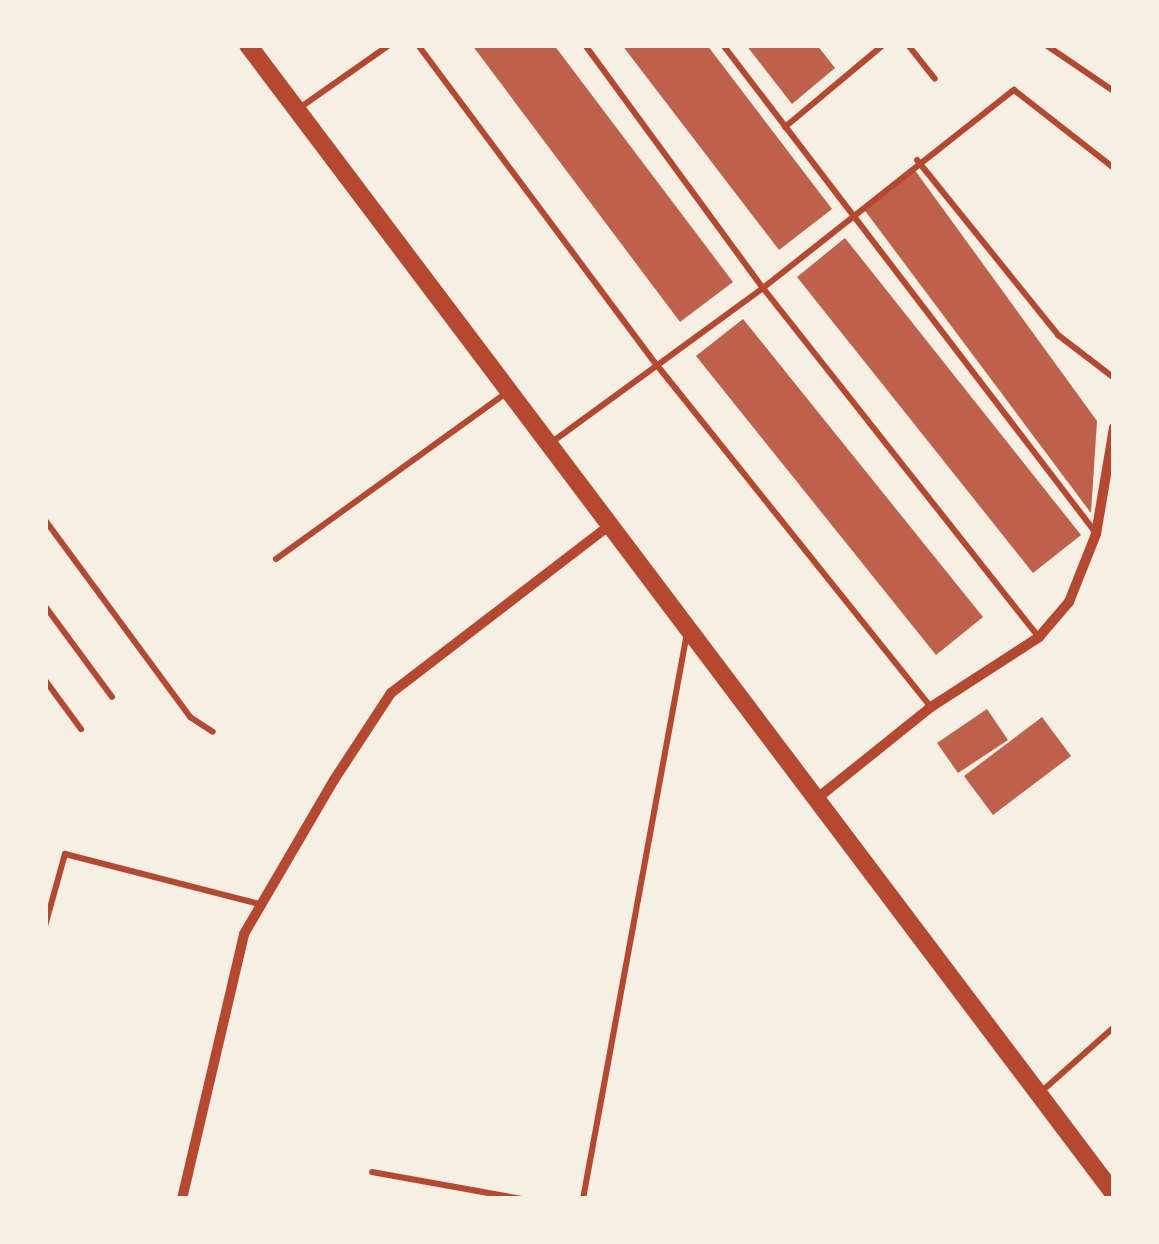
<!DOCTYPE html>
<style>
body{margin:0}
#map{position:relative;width:1159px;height:1244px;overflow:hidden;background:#f6efe4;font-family:Lora,serif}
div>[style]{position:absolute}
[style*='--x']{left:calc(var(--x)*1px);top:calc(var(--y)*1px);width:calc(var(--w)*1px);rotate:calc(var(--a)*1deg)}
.building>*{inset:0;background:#bf614a}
.service>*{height:6px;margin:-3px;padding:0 3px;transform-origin:3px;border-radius:3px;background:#b5482f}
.minor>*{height:10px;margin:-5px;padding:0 5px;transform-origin:5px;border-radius:5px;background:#b5482f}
.secondary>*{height:18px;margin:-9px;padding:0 9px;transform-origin:9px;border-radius:9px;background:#b5482f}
span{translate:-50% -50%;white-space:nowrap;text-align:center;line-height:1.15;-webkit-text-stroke:9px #f6efe4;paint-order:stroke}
.frame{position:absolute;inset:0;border:48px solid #f6efe4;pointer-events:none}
</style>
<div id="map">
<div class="building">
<div style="clip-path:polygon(472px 45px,554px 45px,733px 282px,680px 322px)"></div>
<div style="clip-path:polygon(622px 45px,707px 45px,832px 209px,779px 250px)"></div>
<div style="clip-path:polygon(746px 45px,817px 45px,835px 68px,792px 104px)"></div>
<div style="clip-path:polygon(914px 169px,1097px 421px,1091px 513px,863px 208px)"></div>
<div style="clip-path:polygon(845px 238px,1081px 535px,1033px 573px,797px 277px)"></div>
<div style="clip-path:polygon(743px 319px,983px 617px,936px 655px,696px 356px)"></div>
<div style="clip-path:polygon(987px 709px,1008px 740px,958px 773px,937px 743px)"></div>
<div style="clip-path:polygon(1042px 717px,1071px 756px,993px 815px,964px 776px)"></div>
</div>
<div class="service">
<div style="--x:418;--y:45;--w:398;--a:53.3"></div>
<div style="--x:656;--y:364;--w:440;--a:51.3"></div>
<div style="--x:585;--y:45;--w:301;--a:53.8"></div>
<div style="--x:763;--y:288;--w:445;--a:51.7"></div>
<div style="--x:723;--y:45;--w:614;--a:52.61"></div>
<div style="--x:908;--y:45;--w:43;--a:51.5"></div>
<div style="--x:1046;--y:45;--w:80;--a:34.3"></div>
<div style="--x:298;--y:109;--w:111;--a:-35.1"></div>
<div style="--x:785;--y:127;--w:128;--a:-39.9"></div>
<div style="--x:917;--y:160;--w:225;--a:51.1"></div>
<div style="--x:1058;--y:335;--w:71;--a:37.5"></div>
<div style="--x:552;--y:442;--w:261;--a:-36.1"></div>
<div style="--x:763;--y:288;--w:320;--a:-38.3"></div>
<div style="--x:1014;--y:90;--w:127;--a:38"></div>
<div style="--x:45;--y:520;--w:245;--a:53.6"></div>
<div style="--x:190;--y:717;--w:27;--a:33"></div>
<div style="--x:276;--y:559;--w:282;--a:-35.8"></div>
<div style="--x:45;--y:606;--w:113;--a:53.6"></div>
<div style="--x:45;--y:680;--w:61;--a:53.7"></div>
<div style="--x:45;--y:926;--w:75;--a:-74.5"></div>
<div style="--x:65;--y:854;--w:201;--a:14.4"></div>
<div style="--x:1042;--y:1091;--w:96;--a:-41.6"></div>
<div style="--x:372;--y:1172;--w:152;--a:10.2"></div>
<div style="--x:583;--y:1199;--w:575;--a:-79.59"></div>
</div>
<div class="minor">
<div style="--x:820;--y:796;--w:142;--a:-38.7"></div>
<div style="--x:931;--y:707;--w:129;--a:-32.9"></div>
<div style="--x:1039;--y:637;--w:46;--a:-49.4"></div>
<div style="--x:1069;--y:602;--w:73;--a:-68.3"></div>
<div style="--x:1096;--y:534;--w:108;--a:-80.4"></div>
<div style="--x:182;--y:1199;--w:272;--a:-76.8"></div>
<div style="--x:244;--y:934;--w:178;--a:-59.7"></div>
<div style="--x:334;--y:780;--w:104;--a:-56.8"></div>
<div style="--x:391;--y:693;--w:277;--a:-37.5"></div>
</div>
<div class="secondary">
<div style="--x:248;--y:45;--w:1439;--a:52.99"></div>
</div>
<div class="frame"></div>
</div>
